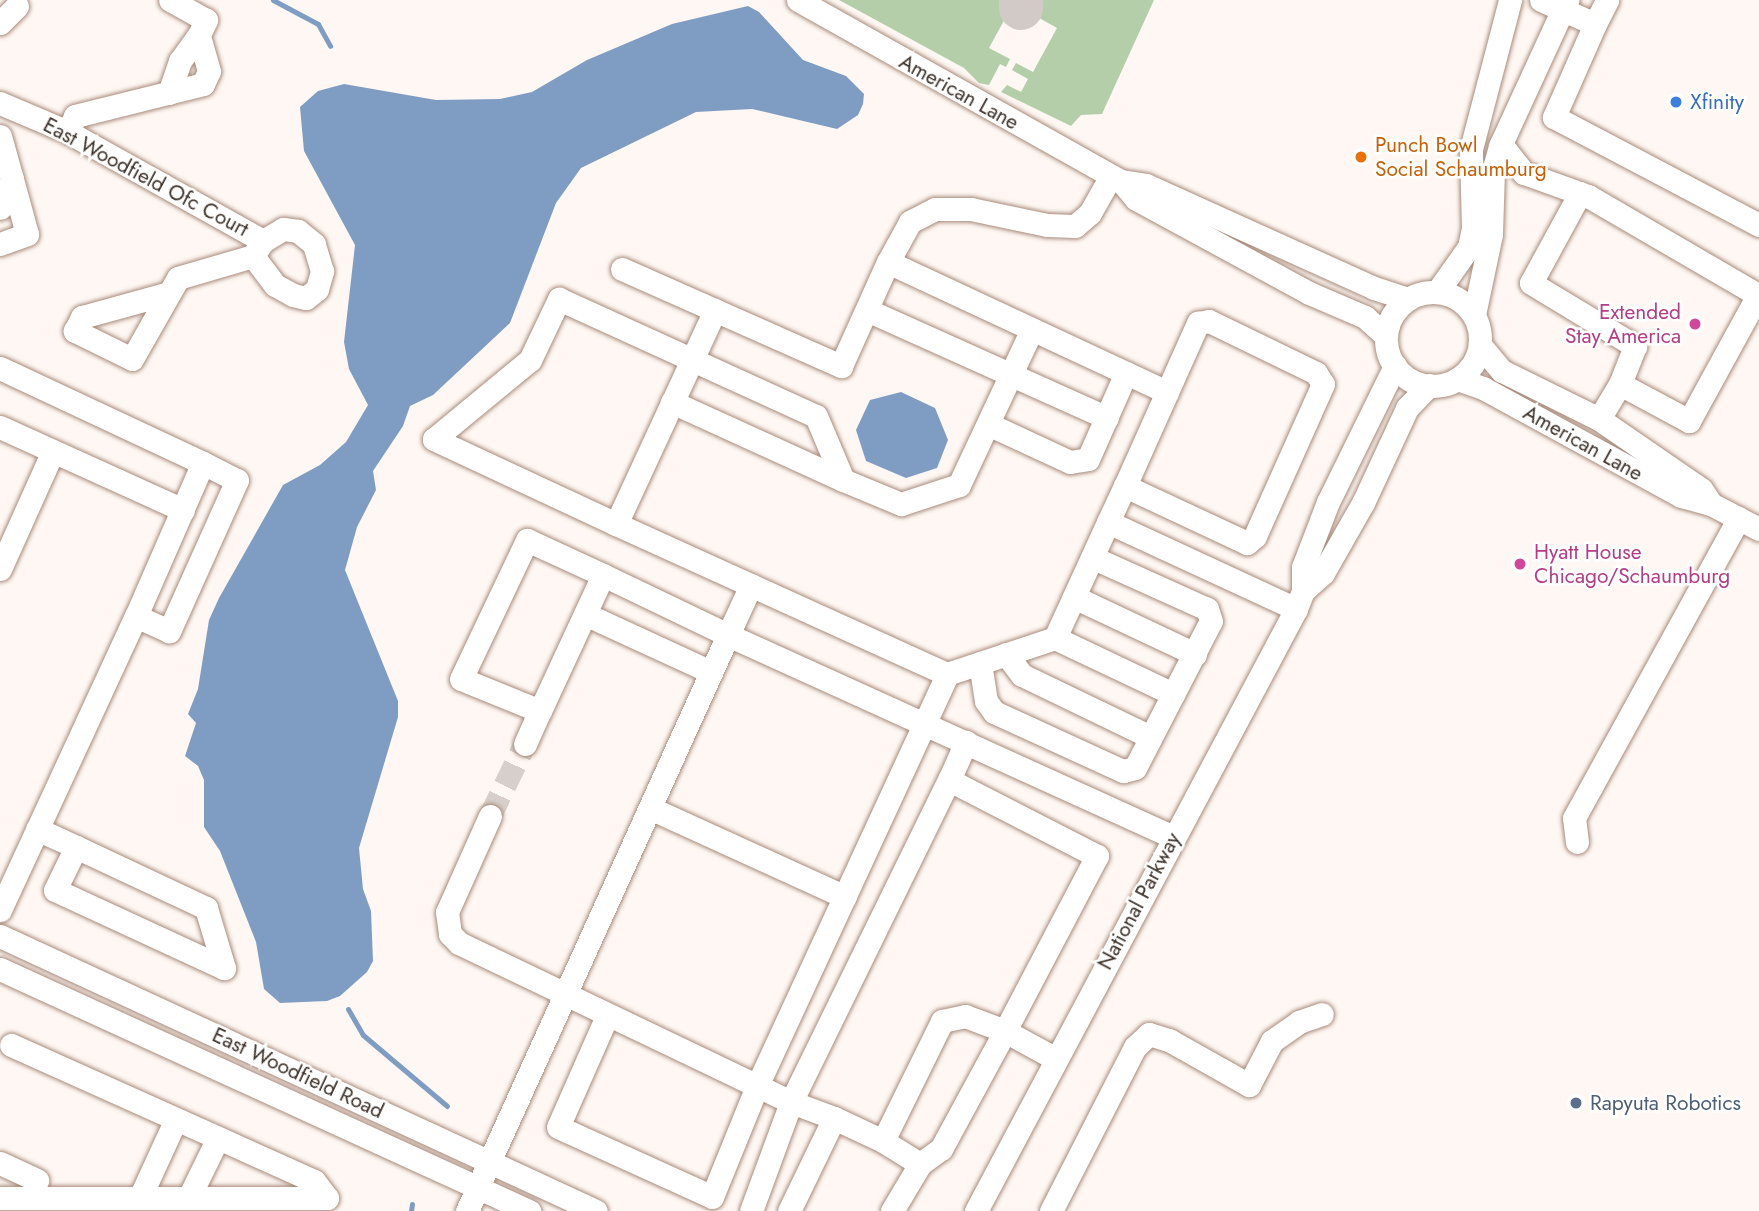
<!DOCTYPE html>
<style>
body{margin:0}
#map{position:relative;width:1759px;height:1211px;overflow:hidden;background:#fef7f3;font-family:Jost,sans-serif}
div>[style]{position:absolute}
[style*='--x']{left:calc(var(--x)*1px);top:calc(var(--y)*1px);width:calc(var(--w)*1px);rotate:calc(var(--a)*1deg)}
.green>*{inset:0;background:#b4cea9}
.water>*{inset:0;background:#7f9dc2}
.stream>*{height:5px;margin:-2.5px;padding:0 2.5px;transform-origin:2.5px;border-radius:2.5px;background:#7f9dc2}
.taxiway>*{height:44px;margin:-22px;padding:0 22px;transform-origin:22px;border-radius:22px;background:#d2cac6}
.minor-tunnel>*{height:23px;margin-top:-11.5px;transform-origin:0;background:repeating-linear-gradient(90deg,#d7cfcb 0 23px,transparent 0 34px)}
.roads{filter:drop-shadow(0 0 2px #a88a7a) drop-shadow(0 0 2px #a88a7a)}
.minor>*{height:23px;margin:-11.5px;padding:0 11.5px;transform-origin:11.5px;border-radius:11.5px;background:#fff}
.minor>.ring{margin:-11.5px;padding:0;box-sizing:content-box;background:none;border:23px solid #fff;border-radius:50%}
.dots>*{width:19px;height:19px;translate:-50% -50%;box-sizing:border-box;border:4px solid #fff;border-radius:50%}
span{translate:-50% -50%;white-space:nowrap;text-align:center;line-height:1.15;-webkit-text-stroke:5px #fff;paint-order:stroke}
.street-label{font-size:21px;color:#3d312a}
.shop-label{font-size:21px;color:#366cbe}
.left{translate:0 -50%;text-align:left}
.food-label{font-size:21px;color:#c56008}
.hotel-label{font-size:21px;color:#b23c85}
.right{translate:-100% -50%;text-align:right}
.service-label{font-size:21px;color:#4e5e75}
</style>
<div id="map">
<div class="green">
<div style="clip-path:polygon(839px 0,1020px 0,1020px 7px,1013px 4px,989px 48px,1010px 59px,1006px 67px,1000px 64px,989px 85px,979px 83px,964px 68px)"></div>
<div style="clip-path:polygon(1023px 0,1154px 0,1102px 114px,1081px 115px,1071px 126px,1001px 92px,1007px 85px,1021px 92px,1028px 79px,1012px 70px,1016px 63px,1033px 72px,1057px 28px,1023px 9px)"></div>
</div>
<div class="water">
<div style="clip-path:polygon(748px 6px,759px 12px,803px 60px,846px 76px,864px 94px,863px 104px,858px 115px,837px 129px,752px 109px,696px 112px,581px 168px,556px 203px,510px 323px,433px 395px,410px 406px,403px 426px,373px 471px,376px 490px,357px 527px,345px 570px,398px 701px,398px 717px,359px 848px,363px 889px,371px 911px,373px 961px,367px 972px,340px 996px,327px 1001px,280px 1003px,264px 989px,256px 942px,220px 851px,204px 827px,204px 780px,198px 766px,185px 756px,196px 723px,188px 714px,198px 689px,209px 620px,219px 598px,283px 485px,320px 465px,346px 442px,368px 405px,349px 369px,344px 342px,355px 245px,304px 151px,300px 107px,318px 91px,344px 84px,436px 100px,500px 99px,532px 92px,587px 60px,672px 24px)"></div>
<div style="clip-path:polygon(901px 392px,935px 408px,948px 440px,937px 468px,906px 478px,866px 461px,856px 430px,870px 400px)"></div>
</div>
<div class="stream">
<div style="--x:273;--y:0;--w:51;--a:28.1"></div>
<div style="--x:318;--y:24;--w:25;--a:61"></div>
<div style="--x:348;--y:1009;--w:30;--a:60"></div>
<div style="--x:363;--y:1035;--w:110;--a:40.2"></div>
<div style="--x:411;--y:1211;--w:7;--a:-82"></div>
</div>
<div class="taxiway">
<div style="--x:1021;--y:8;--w:8;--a:-90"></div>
</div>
<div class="minor-tunnel">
<div style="--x:490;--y:816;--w:80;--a:-64.1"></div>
</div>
<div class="roads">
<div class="minor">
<div style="--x:798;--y:0;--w:370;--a:29.3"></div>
<div style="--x:1121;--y:181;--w:25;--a:9"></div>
<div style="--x:1146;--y:185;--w:250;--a:24.3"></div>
<div style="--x:1374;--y:288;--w:36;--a:18"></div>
<div style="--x:1541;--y:0;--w:59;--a:24"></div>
<div style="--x:1595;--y:24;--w:102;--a:113.8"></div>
<div style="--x:1554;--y:117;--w:232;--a:27.8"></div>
<div style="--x:0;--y:23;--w:24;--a:-45"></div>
<div style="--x:1595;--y:24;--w:27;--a:-63"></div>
<div style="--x:169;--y:93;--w:34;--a:-71"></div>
<div style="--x:180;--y:61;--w:32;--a:-54"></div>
<div style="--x:0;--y:103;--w:74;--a:23.1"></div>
<div style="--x:68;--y:132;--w:223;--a:29.2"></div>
<div style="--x:263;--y:241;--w:18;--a:124"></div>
<div style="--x:253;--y:256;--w:78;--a:163.7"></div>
<div style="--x:178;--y:278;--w:93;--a:119.6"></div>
<div style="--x:132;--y:359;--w:64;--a:-153.8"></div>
<div style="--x:75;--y:331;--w:16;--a:-63"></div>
<div style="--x:82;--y:317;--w:90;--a:-15.4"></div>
<div style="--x:68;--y:132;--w:17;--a:-66"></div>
<div style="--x:75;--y:116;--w:132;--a:-14"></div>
<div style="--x:203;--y:84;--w:14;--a:-65"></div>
<div style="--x:209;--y:71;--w:37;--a:-106"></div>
<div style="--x:199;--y:35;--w:17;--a:-65"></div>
<div style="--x:206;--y:20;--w:41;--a:-150.9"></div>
<div style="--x:0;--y:136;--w:45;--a:74.4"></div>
<div style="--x:12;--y:179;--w:31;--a:112"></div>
<div style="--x:1501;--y:144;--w:37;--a:52"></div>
<div style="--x:1524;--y:173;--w:68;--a:19.8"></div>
<div style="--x:1588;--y:196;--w:197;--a:30.2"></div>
<div style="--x:1758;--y:295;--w:144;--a:118.7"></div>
<div style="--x:1689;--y:421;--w:78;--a:-151.8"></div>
<div style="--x:1620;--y:384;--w:41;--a:121"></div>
<div style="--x:1111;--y:176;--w:43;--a:119.6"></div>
<div style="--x:1090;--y:213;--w:20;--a:139"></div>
<div style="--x:1075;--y:226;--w:28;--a:-178"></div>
<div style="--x:1047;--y:225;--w:78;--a:-168.1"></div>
<div style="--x:971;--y:209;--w:36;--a:180"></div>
<div style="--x:935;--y:209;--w:28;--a:153"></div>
<div style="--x:910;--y:222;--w:46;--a:118.8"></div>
<div style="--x:888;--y:262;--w:308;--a:25"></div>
<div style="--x:1121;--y:181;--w:23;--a:50"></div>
<div style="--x:1136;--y:199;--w:197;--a:28.5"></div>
<div style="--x:1309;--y:293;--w:61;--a:23.2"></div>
<div style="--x:1365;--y:317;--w:28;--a:42"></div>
<div style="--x:1580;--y:193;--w:102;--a:118.6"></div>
<div style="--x:1531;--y:283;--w:122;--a:31.2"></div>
<div style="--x:1635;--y:346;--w:41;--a:111.5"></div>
<div style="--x:0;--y:244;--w:29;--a:-20"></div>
<div style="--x:27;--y:234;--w:57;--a:-105.3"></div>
<div style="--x:253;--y:256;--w:36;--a:53"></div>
<div style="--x:275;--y:285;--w:21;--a:29"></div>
<div style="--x:293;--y:295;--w:13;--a:13"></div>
<div style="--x:306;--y:298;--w:14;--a:-39"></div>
<div style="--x:317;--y:289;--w:19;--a:-74"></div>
<div style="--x:322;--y:271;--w:28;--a:-107"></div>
<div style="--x:314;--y:244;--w:21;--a:-141"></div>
<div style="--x:298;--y:231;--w:15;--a:-172"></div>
<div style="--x:283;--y:229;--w:23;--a:149"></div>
<div style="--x:622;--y:269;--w:240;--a:23.9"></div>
<div style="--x:841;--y:366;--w:114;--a:-65.7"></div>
<div style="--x:1437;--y:292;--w:55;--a:-54.6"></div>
<div style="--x:1469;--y:247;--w:19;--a:-78"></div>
<div style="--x:1473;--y:228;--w:79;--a:-91.5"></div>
<div style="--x:1471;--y:149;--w:154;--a:-75.3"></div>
<div class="ring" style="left:1386px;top:292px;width:71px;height:71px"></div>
<div style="--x:715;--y:310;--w:236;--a:114.8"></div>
<div style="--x:616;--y:524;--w:363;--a:24.4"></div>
<div style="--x:867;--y:310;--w:263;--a:24.2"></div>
<div style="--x:1474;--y:315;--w:83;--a:-78.1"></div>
<div style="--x:1491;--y:234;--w:63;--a:-88.2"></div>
<div style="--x:1493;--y:171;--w:26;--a:-74"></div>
<div style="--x:1500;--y:146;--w:161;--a:-65.3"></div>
<div style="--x:1480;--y:345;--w:34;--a:50"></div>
<div style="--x:1502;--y:371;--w:108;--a:26.3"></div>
<div style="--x:1599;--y:419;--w:124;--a:34.5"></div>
<div style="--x:1701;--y:489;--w:18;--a:56"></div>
<div style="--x:0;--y:368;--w:224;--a:25.1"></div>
<div style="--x:203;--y:463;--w:38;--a:27"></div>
<div style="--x:237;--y:480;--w:166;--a:114.2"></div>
<div style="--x:169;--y:631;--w:36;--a:-156"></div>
<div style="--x:136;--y:616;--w:167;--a:-66.4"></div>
<div style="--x:1457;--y:379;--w:28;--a:19"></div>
<div style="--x:1483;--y:388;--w:226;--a:28.6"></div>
<div style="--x:1681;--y:496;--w:31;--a:15"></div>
<div style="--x:1711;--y:504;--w:54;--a:27.5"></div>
<div style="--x:672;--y:402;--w:188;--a:24.5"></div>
<div style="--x:988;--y:424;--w:90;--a:24.9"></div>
<div style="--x:1070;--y:462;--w:18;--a:-9"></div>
<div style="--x:1088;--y:459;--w:94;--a:-66.2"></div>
<div style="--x:0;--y:427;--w:201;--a:24.4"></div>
<div style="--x:1108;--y:522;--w:40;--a:-65"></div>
<div style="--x:1125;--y:486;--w:179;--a:-65.9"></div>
<div style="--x:1198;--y:323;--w:11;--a:-10"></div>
<div style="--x:1209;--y:321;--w:119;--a:25.9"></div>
<div style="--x:1316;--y:373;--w:13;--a:58"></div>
<div style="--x:1323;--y:384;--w:167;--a:114.1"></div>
<div style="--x:1255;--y:536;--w:11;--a:139"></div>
<div style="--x:1247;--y:543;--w:135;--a:-155"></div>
<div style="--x:616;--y:524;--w:201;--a:-155"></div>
<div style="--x:434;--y:439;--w:124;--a:-39.5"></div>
<div style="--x:530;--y:360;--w:68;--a:-64.6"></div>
<div style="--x:559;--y:299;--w:282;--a:24.5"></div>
<div style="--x:816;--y:416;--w:69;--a:67.1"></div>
<div style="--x:843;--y:480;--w:63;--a:22.5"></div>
<div style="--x:901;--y:504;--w:61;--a:-18.1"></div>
<div style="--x:959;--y:485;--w:172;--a:-64.9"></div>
<div style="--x:0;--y:569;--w:129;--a:-65.8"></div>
<div style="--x:603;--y:575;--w:150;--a:114.9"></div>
<div style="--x:540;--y:711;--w:85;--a:-157.9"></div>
<div style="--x:461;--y:679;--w:154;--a:-64.6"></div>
<div style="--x:527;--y:540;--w:84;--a:24.7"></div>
<div style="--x:603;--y:575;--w:139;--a:25.6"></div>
<div style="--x:728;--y:635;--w:55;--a:-65.3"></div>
<div style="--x:1303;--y:591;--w:27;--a:-42"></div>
<div style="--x:1323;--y:573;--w:81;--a:-60.3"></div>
<div style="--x:1363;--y:503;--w:105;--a:-65.1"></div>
<div style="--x:1407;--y:408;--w:32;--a:-46"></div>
<div style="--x:1074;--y:597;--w:134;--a:25.2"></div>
<div style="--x:585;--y:614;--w:139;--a:24.7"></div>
<div style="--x:1055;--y:638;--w:131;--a:25.4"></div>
<div style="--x:1006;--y:654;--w:26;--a:53"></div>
<div style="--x:1022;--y:675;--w:143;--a:25.7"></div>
<div style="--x:980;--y:663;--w:38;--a:81"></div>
<div style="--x:986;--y:701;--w:14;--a:54"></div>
<div style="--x:994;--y:712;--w:142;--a:24.6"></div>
<div style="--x:1123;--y:771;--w:12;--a:-14"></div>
<div style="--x:1135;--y:768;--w:165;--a:-62.7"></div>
<div style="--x:1211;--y:621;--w:13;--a:-108"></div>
<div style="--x:1207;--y:609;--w:126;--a:-155.7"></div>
<div style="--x:525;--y:744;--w:36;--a:-66"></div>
<div style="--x:650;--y:808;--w:214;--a:24.5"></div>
<div style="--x:490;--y:816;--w:105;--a:114.1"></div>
<div style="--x:447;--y:912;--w:22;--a:82"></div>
<div style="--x:450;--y:934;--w:13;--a:45"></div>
<div style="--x:459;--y:943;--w:368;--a:25.6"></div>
<div style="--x:791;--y:1102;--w:359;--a:-63.9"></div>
<div style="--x:37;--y:829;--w:43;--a:24.8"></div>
<div style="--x:76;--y:847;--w:144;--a:25.1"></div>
<div style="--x:206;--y:908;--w:63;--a:73.3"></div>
<div style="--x:224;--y:968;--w:186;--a:-155.2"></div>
<div style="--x:55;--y:890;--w:48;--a:-64"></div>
<div style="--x:1577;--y:842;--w:24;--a:-97"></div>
<div style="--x:1574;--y:818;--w:342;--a:-61.2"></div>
<div style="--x:0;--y:910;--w:324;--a:-65.2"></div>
<div style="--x:0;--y:936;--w:656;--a:24.77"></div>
<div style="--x:0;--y:969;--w:582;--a:24.58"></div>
<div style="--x:607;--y:1016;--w:121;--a:113.8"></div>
<div style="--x:558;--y:1127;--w:169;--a:24.4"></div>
<div style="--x:712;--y:1197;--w:120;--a:-67.9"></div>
<div style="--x:757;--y:1086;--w:454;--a:-65.2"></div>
<div style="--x:947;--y:674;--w:114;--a:-18.4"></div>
<div style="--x:1055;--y:638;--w:128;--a:-65.4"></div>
<div style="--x:1108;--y:522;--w:207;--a:24.8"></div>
<div style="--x:834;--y:1118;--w:54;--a:25.1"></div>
<div style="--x:883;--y:1141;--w:134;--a:-63.8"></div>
<div style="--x:942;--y:1021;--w:24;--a:-12"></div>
<div style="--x:965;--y:1016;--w:43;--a:20.6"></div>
<div style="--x:1005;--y:1031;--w:198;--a:-62.3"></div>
<div style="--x:1097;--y:856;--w:166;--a:-152.8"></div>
<div style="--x:949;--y:780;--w:42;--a:-65.9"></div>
<div style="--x:883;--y:1141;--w:44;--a:31.9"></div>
<div style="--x:0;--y:1163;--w:41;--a:24.7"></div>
<div style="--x:143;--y:1191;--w:79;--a:-65.4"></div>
<div style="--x:192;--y:1191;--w:59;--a:-63.9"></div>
<div style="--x:0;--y:1198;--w:327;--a:0"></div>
<div style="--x:327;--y:1198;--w:21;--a:-127"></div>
<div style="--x:314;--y:1181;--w:332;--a:-155.8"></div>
<div style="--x:467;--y:1211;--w:632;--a:-65.62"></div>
<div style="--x:728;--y:635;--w:489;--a:24.4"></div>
<div style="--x:751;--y:1211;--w:116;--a:-69.8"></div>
<div style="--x:791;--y:1102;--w:46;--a:20.4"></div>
<div style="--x:834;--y:1118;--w:103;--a:115.8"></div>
<div style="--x:892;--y:1211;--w:55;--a:-59.2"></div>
<div style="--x:920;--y:1164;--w:26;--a:-36"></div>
<div style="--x:941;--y:1149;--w:134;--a:-61.5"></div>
<div style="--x:1005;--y:1031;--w:58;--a:28.8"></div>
<div style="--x:976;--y:1211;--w:682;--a:-62.01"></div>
<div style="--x:1296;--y:609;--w:19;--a:-69"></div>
<div style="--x:1303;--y:591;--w:24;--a:-90"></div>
<div style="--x:1303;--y:567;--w:70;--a:-69"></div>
<div style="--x:1328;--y:502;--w:152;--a:-63.8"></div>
<div style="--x:1051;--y:1211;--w:184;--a:-62.9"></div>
<div style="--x:1135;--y:1047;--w:19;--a:-43"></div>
<div style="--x:1149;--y:1034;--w:21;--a:17"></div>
<div style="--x:1169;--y:1040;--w:92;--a:29.4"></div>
<div style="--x:1249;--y:1085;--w:50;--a:-62.4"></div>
<div style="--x:1272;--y:1041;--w:33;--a:-35"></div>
<div style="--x:1299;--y:1022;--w:24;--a:-19"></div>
</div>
</div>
<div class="dots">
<div style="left:1676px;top:102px;background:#3f7fe0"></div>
<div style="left:1361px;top:157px;background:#e8710a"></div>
<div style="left:1695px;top:324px;background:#d1479c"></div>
<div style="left:1520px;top:564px;background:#d1479c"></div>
<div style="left:1576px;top:1103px;background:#5c6f8a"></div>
</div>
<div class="street-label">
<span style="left:959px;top:92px;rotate:29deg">American Lane</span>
<span style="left:146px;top:177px;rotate:28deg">East Woodfield Ofc Court</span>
<span style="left:1583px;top:443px;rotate:29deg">American Lane</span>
<span style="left:1139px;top:901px;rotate:-62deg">National Parkway</span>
<span style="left:298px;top:1073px;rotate:25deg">East Woodfield Road</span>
</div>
<div class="shop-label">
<span class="left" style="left:1690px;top:102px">Xfinity</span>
</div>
<div class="food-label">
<span class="left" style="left:1375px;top:157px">Punch Bowl<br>Social Schaumburg</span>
</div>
<div class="hotel-label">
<span class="right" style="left:1681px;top:324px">Extended<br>Stay America</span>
<span class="left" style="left:1534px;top:564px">Hyatt House<br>Chicago/Schaumburg</span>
</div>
<div class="service-label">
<span class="left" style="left:1590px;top:1103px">Rapyuta Robotics</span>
</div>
</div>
